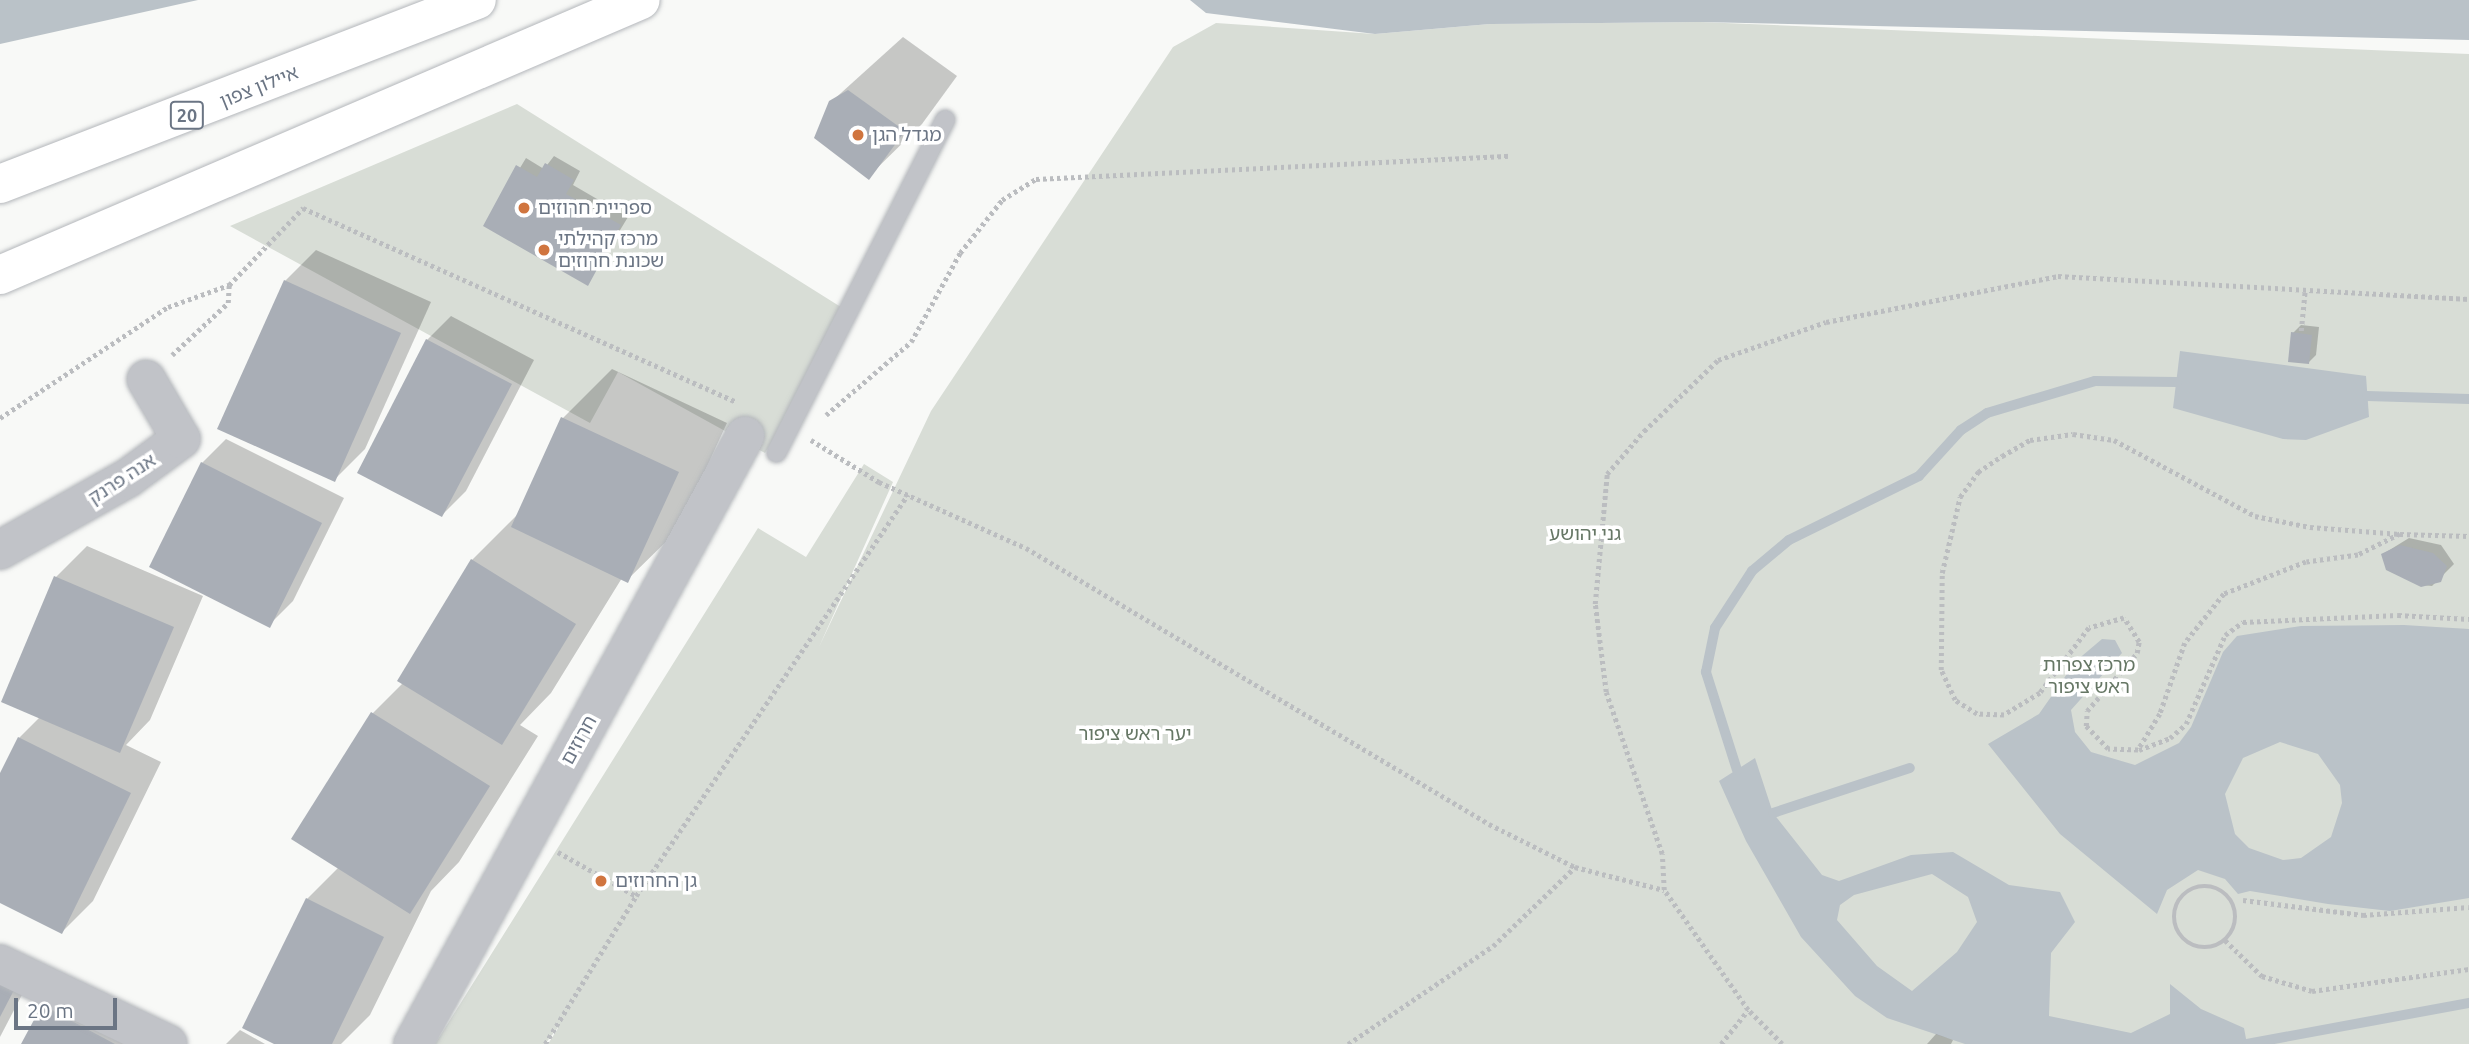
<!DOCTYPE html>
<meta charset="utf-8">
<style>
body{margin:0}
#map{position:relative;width:2469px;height:1044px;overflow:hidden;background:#f8f9f7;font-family:Ubuntu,"Noto Sans Hebrew",sans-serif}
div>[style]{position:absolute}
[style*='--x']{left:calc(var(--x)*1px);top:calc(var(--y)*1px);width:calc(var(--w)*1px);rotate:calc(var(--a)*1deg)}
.green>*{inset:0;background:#d8ddd6}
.water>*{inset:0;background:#bac2c8}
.shadow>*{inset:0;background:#0003}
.stream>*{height:10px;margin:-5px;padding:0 5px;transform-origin:5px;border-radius:5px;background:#bac2c8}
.building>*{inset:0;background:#a9aeb6}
.path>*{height:4.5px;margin-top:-2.25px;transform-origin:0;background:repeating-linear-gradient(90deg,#bbbdc0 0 3.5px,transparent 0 7px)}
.path>.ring{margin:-2.25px;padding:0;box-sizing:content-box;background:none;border:4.5px solid #bbbdc0;border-radius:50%}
.roads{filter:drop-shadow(0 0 2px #b4b7bb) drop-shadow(0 0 2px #b4b7bb)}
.service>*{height:19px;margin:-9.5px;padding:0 9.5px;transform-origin:9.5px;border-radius:9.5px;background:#c1c3c8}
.minor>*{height:38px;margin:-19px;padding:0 19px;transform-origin:19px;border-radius:19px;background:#c1c3c8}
.motorway>*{height:38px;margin:-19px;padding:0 19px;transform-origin:19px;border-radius:19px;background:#fff}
.dots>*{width:19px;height:19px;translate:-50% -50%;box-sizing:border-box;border:4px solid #fff;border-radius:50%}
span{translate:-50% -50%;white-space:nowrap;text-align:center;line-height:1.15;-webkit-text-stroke:7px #fff;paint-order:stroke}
.shield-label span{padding:2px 5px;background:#fff;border:2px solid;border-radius:5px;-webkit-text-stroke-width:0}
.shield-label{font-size:18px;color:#6b7584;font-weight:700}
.street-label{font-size:19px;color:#6b7584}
.poi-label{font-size:19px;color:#6b7584}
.left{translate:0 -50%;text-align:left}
.park-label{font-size:19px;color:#667765}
.scale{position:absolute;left:14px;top:998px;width:103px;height:32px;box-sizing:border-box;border:4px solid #6b7584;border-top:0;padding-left:9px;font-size:21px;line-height:24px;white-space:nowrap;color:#6b7584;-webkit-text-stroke:5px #fff;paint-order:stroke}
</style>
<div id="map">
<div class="green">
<div style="clip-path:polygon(1700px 22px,2469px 54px,2469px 1044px,548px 1044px,560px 1025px,545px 1044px,435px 1044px,758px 528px,806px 557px,864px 464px,893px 482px,819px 647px,931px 411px,1173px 47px,1216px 23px,1375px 34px,1490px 24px)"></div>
<div style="clip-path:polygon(517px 104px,852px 314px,765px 453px,618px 372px,590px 423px,230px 226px)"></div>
</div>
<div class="water">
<div style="clip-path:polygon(0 0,198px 0,0 44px)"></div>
<div style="clip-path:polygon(1190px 0,2469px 0,2469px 40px,1700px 22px,1490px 24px,1375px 34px,1206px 13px)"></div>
<div style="clip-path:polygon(2180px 351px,2366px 376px,2369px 417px,2306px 440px,2283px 439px,2173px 408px)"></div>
<div style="clip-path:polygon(evenodd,2404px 625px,2469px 629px,2469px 898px,2390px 911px,2328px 904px,2250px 891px,2238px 894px,2225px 879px,2198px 870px,2167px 890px,2157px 914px,2060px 834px,1988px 744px,2039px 714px,2076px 661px,2102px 639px,2115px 640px,2122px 653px,2071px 710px,2075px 732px,2091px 752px,2135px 765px,2179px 743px,2191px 727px,2223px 652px,2237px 636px,2301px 626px,2404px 625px,2280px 742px,2318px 754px,2340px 785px,2342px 803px,2331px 837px,2301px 858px,2283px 860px,2249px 848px,2235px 834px,2225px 794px,2243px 758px,2280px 742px)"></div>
<div style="clip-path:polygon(evenodd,1755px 758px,1773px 813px,1822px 875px,1839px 881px,1911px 855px,1953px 852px,2009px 885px,2060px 892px,2075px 922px,2051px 953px,2049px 1016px,2131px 1033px,2170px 1014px,2170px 984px,2201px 1009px,2244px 1028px,2247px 1044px,1965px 1044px,1887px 1018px,1855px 996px,1801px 937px,1746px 841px,1719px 781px,1755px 758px,1932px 874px,1968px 897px,1977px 922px,1957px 952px,1912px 991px,1877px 966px,1837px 920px,1840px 905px,1854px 895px,1932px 874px)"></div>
</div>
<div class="shadow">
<div style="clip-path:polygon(903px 37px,957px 76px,922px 124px,868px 177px,831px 102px)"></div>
<div style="clip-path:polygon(554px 156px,580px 171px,573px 185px,628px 217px,588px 283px,485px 226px,526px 158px,544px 169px)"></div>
<div style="clip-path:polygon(316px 250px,431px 302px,365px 449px,334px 480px,285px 281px)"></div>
<div style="clip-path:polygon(451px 316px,534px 360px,466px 491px,442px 515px,427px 340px)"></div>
<div style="clip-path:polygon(2301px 325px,2319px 327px,2316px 355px,2308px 363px,2293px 333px)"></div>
<div style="clip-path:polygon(612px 369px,727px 423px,677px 531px,627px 580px,622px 578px,551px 693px,520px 725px,538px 736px,459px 862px,431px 891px,370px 1015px,341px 1044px,278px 1044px,307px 899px,339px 867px,294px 839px,373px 713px,403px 683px,472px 560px,518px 514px,563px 418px)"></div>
<div style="clip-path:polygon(226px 439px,344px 498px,293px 601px,269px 625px,202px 463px)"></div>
<div style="clip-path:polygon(2409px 538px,2441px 545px,2454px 564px,2432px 586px,2422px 585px,2383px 554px)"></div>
<div style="clip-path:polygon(87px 546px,203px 596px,150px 720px,126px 745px,161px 762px,93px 901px,62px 932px,0 901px,0 777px,19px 738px,40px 717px,56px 577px)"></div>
<div style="clip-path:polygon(0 947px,37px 966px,0 1037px)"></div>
<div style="clip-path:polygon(44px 1006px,152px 1044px,23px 1044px)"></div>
<div style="clip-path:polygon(240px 1030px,265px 1044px,226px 1044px)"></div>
<div style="clip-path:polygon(1936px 1034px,1953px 1040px,1951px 1044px,1927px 1044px)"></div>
</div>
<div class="stream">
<div style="--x:2367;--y:396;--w:102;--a:1.7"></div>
<div style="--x:1737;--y:770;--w:103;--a:-107.6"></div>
<div style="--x:1706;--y:672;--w:45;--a:-78.4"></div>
<div style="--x:1715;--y:628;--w:68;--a:-57"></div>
<div style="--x:1752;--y:571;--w:48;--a:-40"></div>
<div style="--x:1789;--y:540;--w:145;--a:-26.2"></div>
<div style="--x:1919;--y:476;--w:62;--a:-47.6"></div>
<div style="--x:1961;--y:430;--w:31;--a:-33"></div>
<div style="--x:1987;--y:413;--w:113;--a:-16.5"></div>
<div style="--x:2095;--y:381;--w:82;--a:0.7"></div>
<div style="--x:1773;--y:813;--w:144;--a:-18.2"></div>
<div style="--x:2247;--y:1044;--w:226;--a:-10.5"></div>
</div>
<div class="building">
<div style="clip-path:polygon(848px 90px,905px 131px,869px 180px,814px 138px,829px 101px)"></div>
<div style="clip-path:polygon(545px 163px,574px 180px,566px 194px,621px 225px,588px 286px,483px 226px,516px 165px,537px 177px)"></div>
<div style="clip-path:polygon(284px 280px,401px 333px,335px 482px,217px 429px)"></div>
<div style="clip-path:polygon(2291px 332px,2312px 335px,2309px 364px,2288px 362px)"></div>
<div style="clip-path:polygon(426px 339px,512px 384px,442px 517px,357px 473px)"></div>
<div style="clip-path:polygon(561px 417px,679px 472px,628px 583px,511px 527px)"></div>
<div style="clip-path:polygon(201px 462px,322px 523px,270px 628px,149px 567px)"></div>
<div style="clip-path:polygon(2400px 545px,2433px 553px,2447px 566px,2441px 582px,2421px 587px,2386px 570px,2381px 554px)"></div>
<div style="clip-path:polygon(471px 559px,576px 624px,502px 745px,397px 681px)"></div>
<div style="clip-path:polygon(54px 576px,174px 627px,120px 753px,1px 702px)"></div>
<div style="clip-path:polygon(371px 712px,490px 786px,410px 914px,291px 839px)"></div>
<div style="clip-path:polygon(18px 737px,131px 793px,62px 934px,0 903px,0 773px)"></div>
<div style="clip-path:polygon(306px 898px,384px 937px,332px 1044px,274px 1044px,242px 1028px)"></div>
<div style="clip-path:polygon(0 983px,14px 990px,0 1017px)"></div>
<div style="clip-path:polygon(42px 1005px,115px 1044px,21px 1044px)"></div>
</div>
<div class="path">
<div style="--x:2301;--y:331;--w:41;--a:-84.4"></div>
<div style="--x:172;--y:355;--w:76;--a:-42.9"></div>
<div style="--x:228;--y:303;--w:18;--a:-87"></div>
<div style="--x:826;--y:415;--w:112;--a:-40.7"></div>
<div style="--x:911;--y:342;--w:102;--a:-61.2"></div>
<div style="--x:960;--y:253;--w:68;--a:-51.6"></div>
<div style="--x:1002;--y:200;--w:40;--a:-32"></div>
<div style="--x:1036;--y:179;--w:475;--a:-2.8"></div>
<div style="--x:0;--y:418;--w:201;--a:-33.5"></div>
<div style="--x:168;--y:307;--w:65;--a:-19.8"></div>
<div style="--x:229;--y:285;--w:107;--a:-46.1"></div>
<div style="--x:303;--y:208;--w:473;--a:24.1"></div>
<div style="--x:2073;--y:434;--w:41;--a:8.3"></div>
<div style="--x:2114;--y:440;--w:160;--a:28.3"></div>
<div style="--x:2255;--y:516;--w:56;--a:11.3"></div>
<div style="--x:2310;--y:527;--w:90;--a:4.4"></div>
<div style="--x:2400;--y:534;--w:47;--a:153.4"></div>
<div style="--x:2358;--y:555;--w:52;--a:172.3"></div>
<div style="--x:2306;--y:562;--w:88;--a:158.7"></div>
<div style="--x:2224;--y:594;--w:63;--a:128.5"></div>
<div style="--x:2185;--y:643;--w:75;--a:109.4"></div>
<div style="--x:2160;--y:714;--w:42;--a:121.4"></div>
<div style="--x:2138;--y:750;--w:30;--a:-178"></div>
<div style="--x:2108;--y:749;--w:32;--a:-134"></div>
<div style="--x:2086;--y:726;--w:15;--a:-86"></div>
<div style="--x:2087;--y:711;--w:77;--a:-49.2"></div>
<div style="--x:2137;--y:653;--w:11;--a:-80"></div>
<div style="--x:2139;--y:642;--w:28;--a:-122"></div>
<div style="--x:2124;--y:618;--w:36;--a:164"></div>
<div style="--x:2089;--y:628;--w:81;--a:127"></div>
<div style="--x:2040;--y:693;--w:42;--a:148.6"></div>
<div style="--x:2004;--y:715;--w:27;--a:-178"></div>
<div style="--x:1977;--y:714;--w:26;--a:-148"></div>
<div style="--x:1955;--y:700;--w:33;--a:-115"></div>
<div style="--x:1941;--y:670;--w:97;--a:-89.4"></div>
<div style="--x:1942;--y:573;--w:78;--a:-76.7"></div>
<div style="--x:1960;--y:497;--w:31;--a:-54"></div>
<div style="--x:1978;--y:472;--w:29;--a:-34"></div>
<div style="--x:2002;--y:456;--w:32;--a:-30"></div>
<div style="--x:2030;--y:440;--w:43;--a:-7.9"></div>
<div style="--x:811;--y:440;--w:80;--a:31.7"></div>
<div style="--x:879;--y:482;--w:161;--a:24.2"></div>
<div style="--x:1026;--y:548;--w:539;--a:30.8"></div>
<div style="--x:1489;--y:824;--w:96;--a:26.6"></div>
<div style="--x:1575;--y:867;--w:92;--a:14.5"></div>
<div style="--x:2400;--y:534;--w:69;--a:1.7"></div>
<div style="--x:2139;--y:750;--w:33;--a:-21"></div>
<div style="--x:2170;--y:738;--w:21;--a:-41"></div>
<div style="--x:2186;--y:724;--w:97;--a:-66.3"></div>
<div style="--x:2225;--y:635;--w:22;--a:-36"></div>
<div style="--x:2243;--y:622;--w:155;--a:-2.6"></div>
<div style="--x:2398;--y:615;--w:71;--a:3.2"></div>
<div style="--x:558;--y:852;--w:90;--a:29.4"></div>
<div class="ring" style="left:2174px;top:886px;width:57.5px;height:57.5px"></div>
<div style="--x:2243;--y:900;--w:121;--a:7.1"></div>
<div style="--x:2363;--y:915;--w:106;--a:-4.3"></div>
<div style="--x:2225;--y:940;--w:52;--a:44.2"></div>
<div style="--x:2262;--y:976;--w:52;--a:16.7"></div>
<div style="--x:2312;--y:991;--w:159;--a:-8"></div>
<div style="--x:545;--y:1044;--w:174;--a:-58.4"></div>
<div style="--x:636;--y:896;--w:485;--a:-55.9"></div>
<div style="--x:1348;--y:1044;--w:175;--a:-34.1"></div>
<div style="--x:1493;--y:946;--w:114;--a:-43.9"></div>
<div style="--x:1721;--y:1044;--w:43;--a:-51.5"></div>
<div style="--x:1782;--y:1044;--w:48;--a:-135"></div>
<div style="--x:1748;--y:1010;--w:146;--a:-125"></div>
<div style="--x:1664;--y:890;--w:36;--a:-93"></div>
<div style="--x:1662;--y:854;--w:171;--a:-109.1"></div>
<div style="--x:1606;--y:692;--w:89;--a:-97.1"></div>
<div style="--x:1595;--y:604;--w:131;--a:-84.7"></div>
<div style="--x:1607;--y:474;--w:57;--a:-49.3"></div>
<div style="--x:1644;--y:431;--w:103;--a:-43.8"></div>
<div style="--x:1718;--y:360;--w:114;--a:-19.4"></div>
<div style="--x:1826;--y:322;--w:237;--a:-11.2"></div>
<div style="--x:2058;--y:276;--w:412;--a:3.2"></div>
</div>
<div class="roads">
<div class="service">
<div style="--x:776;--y:452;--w:373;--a:-63.1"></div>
</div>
<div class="minor">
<div style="--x:0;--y:550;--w:147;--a:-29.4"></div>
<div style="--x:128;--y:478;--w:66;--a:-36.3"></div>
<div style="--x:181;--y:439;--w:69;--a:-120.3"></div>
<div style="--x:0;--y:964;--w:186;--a:25.5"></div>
<div style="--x:413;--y:1044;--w:693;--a:-61.36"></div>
</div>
<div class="motorway">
<div style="--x:0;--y:184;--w:511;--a:-21.09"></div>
<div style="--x:0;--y:275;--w:697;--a:-23.22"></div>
</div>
</div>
<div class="dots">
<div style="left:858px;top:135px;background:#d0753f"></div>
<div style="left:524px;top:208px;background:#d0753f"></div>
<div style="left:544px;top:250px;background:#d0753f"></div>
<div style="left:601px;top:881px;background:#d0753f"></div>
</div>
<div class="shield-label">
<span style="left:187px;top:115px">20</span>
</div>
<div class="street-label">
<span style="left:259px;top:87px;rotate:-22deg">איילון צפון</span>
<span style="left:122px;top:479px;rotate:-33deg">אנה פרנק</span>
<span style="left:579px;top:740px;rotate:-61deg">חרוזים</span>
</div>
<div class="poi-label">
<span class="left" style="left:872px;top:135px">מגדל הגן</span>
<span class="left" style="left:538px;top:208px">ספריית חרוזים</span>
<span class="left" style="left:558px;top:250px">מרכז קהילתי<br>שכונת חרוזים</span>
<span class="left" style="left:615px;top:881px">גן החרוזים</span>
</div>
<div class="park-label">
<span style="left:1585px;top:534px">גני יהושע</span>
<span style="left:2089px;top:676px">מרכז צפרות<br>ראש ציפור</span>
<span style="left:1135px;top:734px">יער ראש ציפור</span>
</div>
<div class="scale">20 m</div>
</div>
